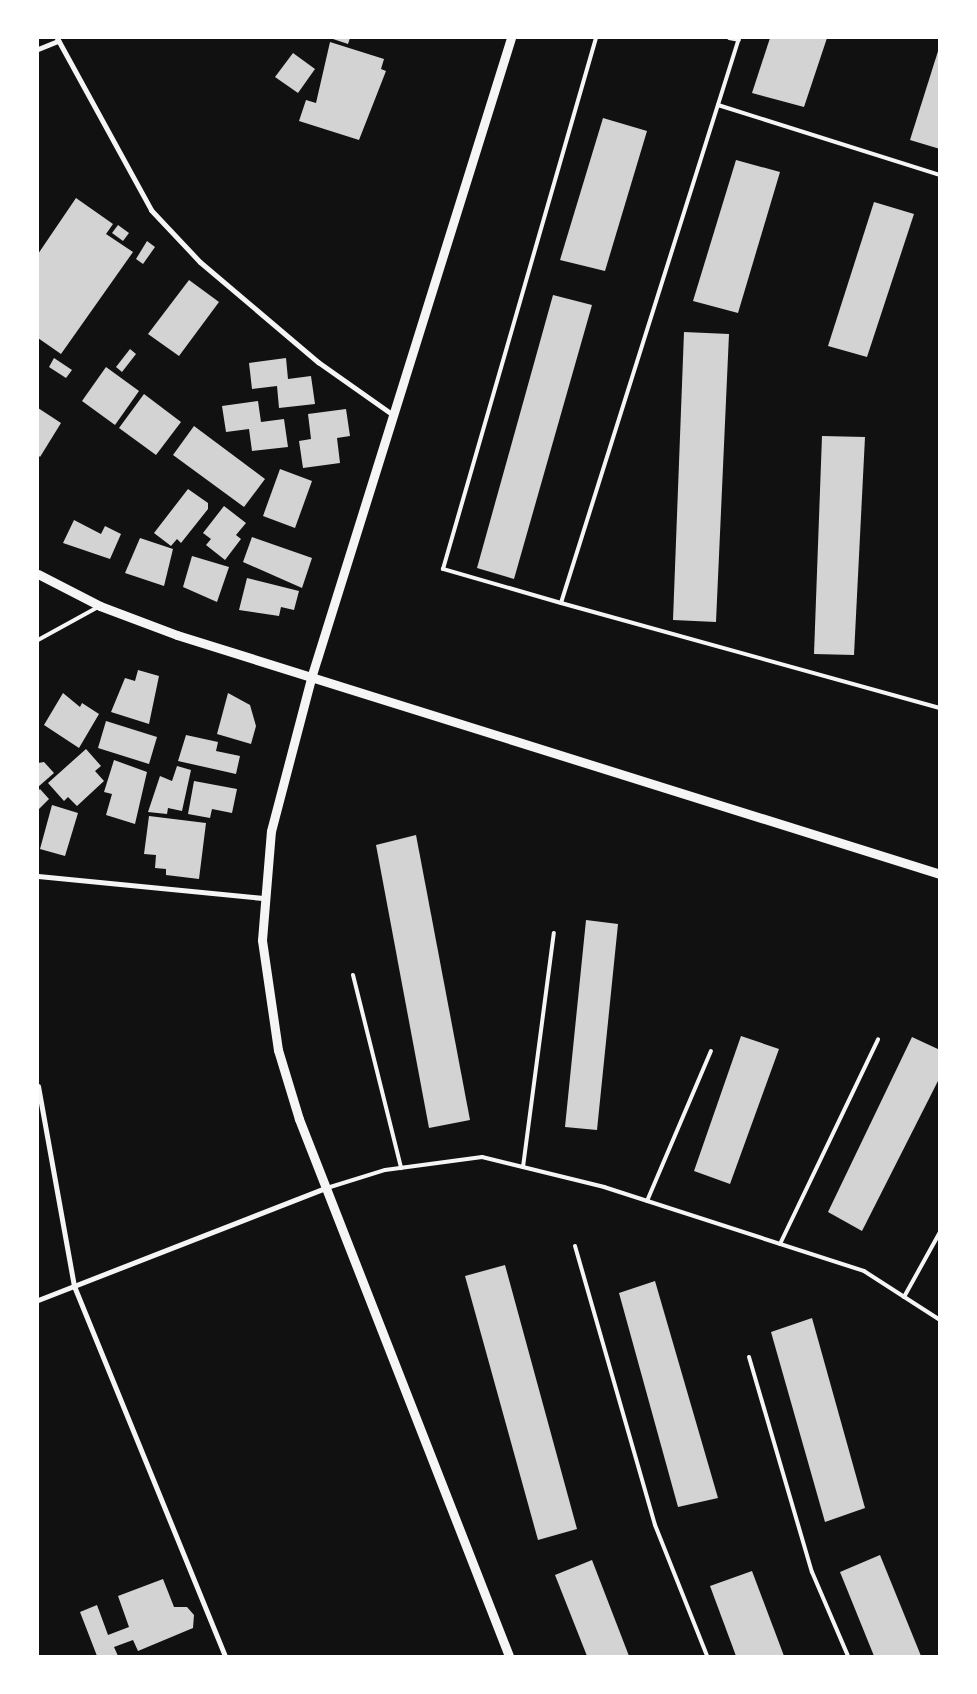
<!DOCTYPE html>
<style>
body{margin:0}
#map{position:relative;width:977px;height:1694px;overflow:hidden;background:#111;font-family:"Roboto Condensed",sans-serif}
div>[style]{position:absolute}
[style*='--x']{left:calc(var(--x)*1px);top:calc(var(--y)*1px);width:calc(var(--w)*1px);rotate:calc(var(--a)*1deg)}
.building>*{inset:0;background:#d3d3d3}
.service>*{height:4px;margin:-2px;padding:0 2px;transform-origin:2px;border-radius:2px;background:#f5f5f5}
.minor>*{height:5px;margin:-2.5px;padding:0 2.5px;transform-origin:2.5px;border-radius:2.5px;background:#f5f5f5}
.tertiary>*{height:9px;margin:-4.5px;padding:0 4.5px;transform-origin:4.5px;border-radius:4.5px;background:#f5f5f5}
span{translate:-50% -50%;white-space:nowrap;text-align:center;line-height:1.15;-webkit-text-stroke:4px #fff;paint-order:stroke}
.frame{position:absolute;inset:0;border:39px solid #fff;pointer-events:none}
</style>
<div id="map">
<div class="building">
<div style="clip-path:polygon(330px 38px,350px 38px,348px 44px)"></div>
<div style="clip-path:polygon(770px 38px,827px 38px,804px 107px,752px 93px)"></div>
<div style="clip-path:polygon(330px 42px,384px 59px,381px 69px,386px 71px,359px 140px,299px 121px,306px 100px,316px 103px)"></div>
<div style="clip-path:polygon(939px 48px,940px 48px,940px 149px,910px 140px)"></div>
<div style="clip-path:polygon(293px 53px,315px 69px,298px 93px,275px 77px)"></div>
<div style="clip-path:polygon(603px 118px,647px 131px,605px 271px,560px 260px)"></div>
<div style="clip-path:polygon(736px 160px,780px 172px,738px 313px,693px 301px)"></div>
<div style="clip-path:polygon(76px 198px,113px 224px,106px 234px,133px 252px,61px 354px,38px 338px,38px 254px)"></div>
<div style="clip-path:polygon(874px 202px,914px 214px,867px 357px,828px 346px)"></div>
<div style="clip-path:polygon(118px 225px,129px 233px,123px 241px,112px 233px)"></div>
<div style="clip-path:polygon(147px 241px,155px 247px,143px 264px,136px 259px)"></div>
<div style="clip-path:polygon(189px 280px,219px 302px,179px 356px,148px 334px)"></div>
<div style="clip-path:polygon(553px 295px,592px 305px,514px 579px,477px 568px)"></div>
<div style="clip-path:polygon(684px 332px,729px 334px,716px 622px,673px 620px)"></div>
<div style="clip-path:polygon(130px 349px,136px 354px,122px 372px,116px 367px)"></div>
<div style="clip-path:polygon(54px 358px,72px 370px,66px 378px,49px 367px)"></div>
<div style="clip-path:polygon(286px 358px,288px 379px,311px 376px,315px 404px,279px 408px,277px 386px,252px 389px,249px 363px)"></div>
<div style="clip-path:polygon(106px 367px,139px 391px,115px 425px,82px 401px)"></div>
<div style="clip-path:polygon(144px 394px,181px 422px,156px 455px,119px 428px)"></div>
<div style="clip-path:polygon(258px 401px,261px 422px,284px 419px,288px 447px,252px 451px,249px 429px,226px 432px,222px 406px)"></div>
<div style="clip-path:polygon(38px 408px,61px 423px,40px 457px,38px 455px)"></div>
<div style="clip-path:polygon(346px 409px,350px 436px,337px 438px,340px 463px,303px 468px,299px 441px,311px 439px,308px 414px)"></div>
<div style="clip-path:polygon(194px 426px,265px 479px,244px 507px,173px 455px)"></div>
<div style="clip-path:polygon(822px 436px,865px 437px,854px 655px,814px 654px)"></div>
<div style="clip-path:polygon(280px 469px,312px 481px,295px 528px,263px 516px)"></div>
<div style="clip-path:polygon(188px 489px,208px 503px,208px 509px,181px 543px,177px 539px,171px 546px,154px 533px)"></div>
<div style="clip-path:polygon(224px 506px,246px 523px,236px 535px,241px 539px,225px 560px,206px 545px,211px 539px,203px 533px)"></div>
<div style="clip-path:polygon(74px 520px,101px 534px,105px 526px,121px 534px,110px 559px,63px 543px)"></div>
<div style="clip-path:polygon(252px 537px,312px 558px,302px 588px,243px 562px)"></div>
<div style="clip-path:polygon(140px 538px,173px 549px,164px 586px,125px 573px)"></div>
<div style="clip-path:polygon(192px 556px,229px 567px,217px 602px,183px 587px)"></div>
<div style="clip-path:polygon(247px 578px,299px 591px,294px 610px,281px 607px,279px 616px,239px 610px)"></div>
<div style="clip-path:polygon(138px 670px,159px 676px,149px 724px,111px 712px,125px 678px,135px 681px)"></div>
<div style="clip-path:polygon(63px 693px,80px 707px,82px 703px,99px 714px,79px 748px,44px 725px)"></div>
<div style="clip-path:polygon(228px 693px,250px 705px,256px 726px,251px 744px,217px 734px)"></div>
<div style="clip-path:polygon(106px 721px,157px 737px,149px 764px,98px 748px)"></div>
<div style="clip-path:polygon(186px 735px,218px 742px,216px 751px,240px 756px,236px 774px,178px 761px)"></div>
<div style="clip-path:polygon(86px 749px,101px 766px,95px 771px,104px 781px,77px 806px,68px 797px,64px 801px,48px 783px)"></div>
<div style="clip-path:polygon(114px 760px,147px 772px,135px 824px,106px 815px,112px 794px,104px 792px)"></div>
<div style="clip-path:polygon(44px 762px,54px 773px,38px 787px,38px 763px)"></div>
<div style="clip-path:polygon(177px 766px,191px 770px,182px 811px,168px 808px,167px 814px,148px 812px,160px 776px,172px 781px)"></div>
<div style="clip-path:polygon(194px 781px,237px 789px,232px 813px,212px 809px,210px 818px,188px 814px)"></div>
<div style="clip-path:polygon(40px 789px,49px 799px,38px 810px,38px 791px)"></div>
<div style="clip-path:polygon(52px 805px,78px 813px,65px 856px,40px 849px)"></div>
<div style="clip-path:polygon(149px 816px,206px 823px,199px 879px,166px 875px,166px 869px,155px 868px,156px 855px,144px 854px)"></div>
<div style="clip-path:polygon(416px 835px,470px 1120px,429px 1128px,376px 845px)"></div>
<div style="clip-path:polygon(586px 920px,618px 924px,597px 1130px,565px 1127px)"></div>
<div style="clip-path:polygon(741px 1036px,779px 1049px,730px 1184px,694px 1171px)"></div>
<div style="clip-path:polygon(912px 1037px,940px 1050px,940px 1077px,862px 1231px,828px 1212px)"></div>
<div style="clip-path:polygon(505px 1265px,577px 1529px,538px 1540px,465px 1276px)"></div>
<div style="clip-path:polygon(655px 1281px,718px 1498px,678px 1507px,619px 1293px)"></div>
<div style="clip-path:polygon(812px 1318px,865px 1508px,825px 1522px,771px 1332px)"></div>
<div style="clip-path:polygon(880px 1555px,921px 1656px,874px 1656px,840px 1572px)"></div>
<div style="clip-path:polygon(592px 1560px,629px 1656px,587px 1656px,555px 1575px)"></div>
<div style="clip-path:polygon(752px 1571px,784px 1656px,736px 1656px,710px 1586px)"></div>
<div style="clip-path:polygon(163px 1579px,174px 1607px,187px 1607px,194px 1615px,193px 1628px,138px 1651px,133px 1640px,114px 1647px,118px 1656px,97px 1656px,80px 1612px,97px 1605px,108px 1635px,129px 1627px,118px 1596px)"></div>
</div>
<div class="service">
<div style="--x:729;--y:38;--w:10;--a:11"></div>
<div style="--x:739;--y:38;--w:592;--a:107.49"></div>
<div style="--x:561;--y:603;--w:393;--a:15.5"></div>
<div style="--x:718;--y:105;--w:233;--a:17.5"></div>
<div style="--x:561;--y:603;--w:123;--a:-163.9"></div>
<div style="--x:443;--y:569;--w:553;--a:-73.93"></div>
<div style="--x:38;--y:640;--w:68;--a:-28.8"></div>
<div style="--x:353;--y:975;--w:199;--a:76"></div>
<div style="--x:523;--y:1167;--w:236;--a:-82.5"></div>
<div style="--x:327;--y:1188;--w:61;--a:-17.2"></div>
<div style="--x:385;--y:1170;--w:98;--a:-7.6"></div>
<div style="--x:482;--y:1157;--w:126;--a:13.8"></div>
<div style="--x:604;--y:1187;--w:273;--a:17.9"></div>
<div style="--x:864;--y:1271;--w:90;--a:32.8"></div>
<div style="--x:647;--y:1201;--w:163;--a:-66.9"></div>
<div style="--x:780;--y:1244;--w:227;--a:-64.4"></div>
<div style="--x:575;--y:1246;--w:290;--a:74"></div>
<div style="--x:655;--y:1525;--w:141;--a:68.3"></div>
<div style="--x:904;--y:1297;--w:74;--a:-61"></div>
<div style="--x:749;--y:1357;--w:224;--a:73.7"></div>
<div style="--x:812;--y:1572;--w:91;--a:66.8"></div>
</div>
<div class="minor">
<div style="--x:57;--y:38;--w:196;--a:61.3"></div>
<div style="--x:151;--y:210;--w:71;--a:46.7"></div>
<div style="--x:200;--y:262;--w:155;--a:40.3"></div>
<div style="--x:318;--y:362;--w:92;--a:35.2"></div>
<div style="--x:38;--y:49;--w:22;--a:-22"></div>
<div style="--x:38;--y:876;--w:226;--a:5.6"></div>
<div style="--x:38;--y:1086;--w:203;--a:79.8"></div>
<div style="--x:74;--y:1286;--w:400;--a:67.8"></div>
<div style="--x:38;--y:1300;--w:308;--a:-21.3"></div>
</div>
<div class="tertiary">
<div style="--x:38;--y:574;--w:70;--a:27.3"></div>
<div style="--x:100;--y:606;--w:82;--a:20.6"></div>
<div style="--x:177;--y:635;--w:800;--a:17.39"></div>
<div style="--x:509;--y:1656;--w:577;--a:-111.36"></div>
<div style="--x:299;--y:1119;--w:72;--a:-106.9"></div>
<div style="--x:278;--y:1050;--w:111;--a:-98.3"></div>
<div style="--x:262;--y:940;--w:109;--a:-85.3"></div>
<div style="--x:271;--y:831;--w:158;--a:-75.3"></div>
<div style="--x:311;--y:678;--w:671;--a:-72.65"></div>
</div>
<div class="frame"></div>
</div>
